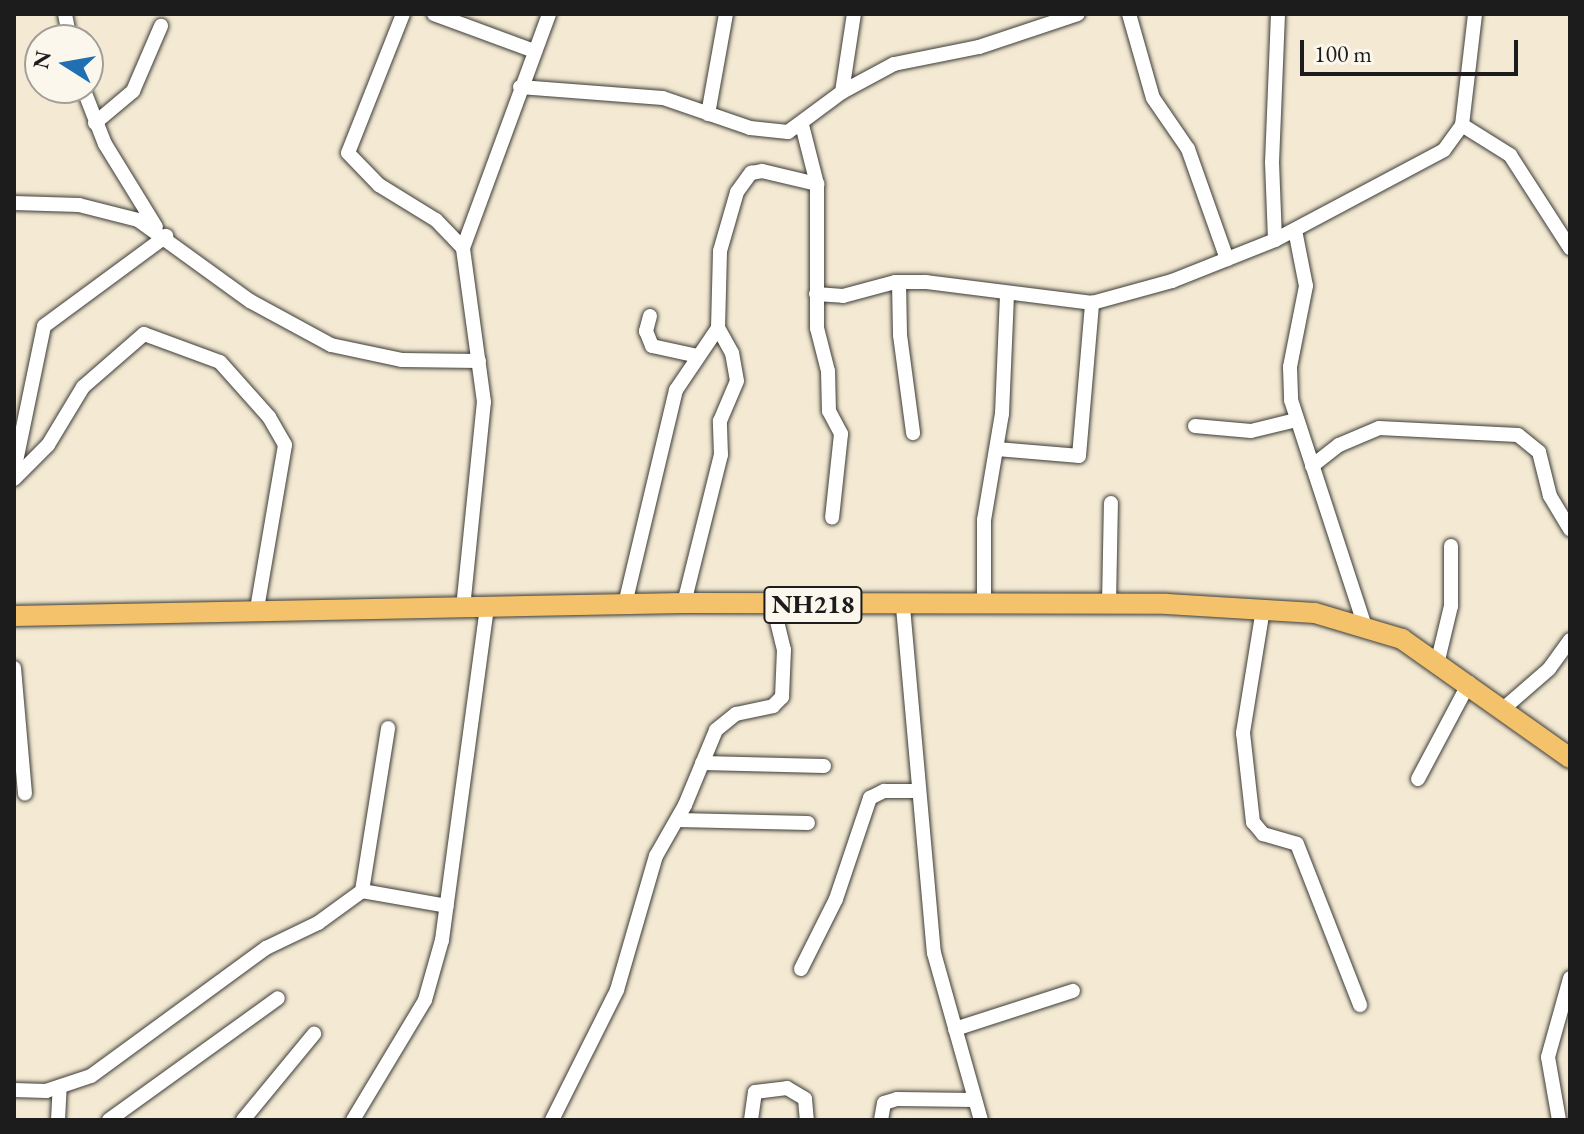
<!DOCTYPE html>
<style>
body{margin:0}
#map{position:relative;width:1584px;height:1134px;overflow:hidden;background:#f4ead3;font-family:"EB Garamond",serif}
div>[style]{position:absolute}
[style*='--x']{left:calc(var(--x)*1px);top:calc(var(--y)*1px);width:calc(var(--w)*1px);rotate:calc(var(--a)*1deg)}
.roads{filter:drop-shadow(0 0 2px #3c3b37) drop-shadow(0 0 2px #3c3b37)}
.minor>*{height:14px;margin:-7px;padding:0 7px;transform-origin:7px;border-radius:7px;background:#fff}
.highway>*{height:20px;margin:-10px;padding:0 10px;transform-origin:10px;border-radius:10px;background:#f3c26a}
span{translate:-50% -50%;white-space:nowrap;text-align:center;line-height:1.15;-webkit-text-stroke:7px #fbf7ec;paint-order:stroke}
.shield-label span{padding:2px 6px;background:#fbf7ec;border:2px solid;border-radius:6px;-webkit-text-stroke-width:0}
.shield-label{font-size:26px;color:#1c1c1c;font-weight:700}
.frame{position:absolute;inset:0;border:16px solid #1c1c1c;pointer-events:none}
.north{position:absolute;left:24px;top:24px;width:80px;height:80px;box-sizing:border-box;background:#fbf7ec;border:2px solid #a29f99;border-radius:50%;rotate:281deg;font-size:22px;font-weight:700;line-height:32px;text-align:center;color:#1c1c1c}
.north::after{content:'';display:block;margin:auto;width:28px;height:36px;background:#1f6fb2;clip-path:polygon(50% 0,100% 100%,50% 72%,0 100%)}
.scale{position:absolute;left:1300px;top:40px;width:218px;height:36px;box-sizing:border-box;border:4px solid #1c1c1c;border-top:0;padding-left:10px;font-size:24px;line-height:28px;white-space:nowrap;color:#1c1c1c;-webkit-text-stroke:6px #fbf7ec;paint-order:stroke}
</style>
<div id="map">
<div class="roads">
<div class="minor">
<div style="--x:65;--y:14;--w:26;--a:79"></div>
<div style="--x:403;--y:14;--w:149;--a:111.6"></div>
<div style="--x:348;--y:153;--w:45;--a:45.9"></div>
<div style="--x:379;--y:185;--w:67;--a:31.6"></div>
<div style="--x:436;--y:220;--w:39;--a:46"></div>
<div style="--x:434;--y:14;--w:107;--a:20.3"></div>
<div style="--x:1129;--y:14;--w:87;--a:74.1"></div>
<div style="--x:1153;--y:98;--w:62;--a:55.5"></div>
<div style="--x:1188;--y:149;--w:117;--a:70.5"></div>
<div style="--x:520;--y:87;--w:143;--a:4.4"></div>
<div style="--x:663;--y:98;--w:92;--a:19"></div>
<div style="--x:750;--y:128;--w:38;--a:6"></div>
<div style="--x:788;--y:132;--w:67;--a:-36.5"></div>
<div style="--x:842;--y:92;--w:59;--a:-28.3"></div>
<div style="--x:894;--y:64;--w:87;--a:-11.3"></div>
<div style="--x:979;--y:47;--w:104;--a:-18.4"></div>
<div style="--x:83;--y:88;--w:60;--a:68.6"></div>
<div style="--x:105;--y:144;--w:97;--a:58.4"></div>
<div style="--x:842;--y:92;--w:79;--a:-81.3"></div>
<div style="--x:708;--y:114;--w:102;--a:-79.8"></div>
<div style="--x:95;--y:123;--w:50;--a:-40.1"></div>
<div style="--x:133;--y:91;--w:71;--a:-66.7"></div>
<div style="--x:802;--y:125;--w:61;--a:75.7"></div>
<div style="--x:817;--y:184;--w:144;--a:90"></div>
<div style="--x:817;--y:328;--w:44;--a:75.7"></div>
<div style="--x:828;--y:371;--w:40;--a:88.6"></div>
<div style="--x:829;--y:411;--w:26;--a:62"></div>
<div style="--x:841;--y:434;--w:84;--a:96.1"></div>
<div style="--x:1462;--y:125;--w:57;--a:32"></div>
<div style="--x:1510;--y:155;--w:111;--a:57.2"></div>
<div style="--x:14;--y:203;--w:65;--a:1.8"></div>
<div style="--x:79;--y:205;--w:61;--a:14.3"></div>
<div style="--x:138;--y:220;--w:138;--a:35.9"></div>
<div style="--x:250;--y:301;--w:92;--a:28.5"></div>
<div style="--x:331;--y:345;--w:73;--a:11.9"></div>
<div style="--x:402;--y:360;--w:77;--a:0.7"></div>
<div style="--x:1295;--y:230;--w:57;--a:78.9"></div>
<div style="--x:1306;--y:286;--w:83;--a:101.2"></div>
<div style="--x:1290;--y:367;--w:33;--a:88"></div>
<div style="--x:1291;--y:400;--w:236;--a:71.9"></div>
<div style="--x:1275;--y:240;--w:77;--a:-92.2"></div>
<div style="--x:1272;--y:163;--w:149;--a:-87.7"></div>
<div style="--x:899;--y:282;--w:53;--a:88.9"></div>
<div style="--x:900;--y:335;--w:99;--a:82.4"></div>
<div style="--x:816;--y:294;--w:27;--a:4"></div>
<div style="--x:843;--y:296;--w:54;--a:-15.1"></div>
<div style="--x:895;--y:282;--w:31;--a:0"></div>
<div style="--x:926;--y:282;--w:167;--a:7.2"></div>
<div style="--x:650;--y:316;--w:16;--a:105"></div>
<div style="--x:646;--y:331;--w:16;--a:68"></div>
<div style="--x:652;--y:346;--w:47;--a:12.3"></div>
<div style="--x:1195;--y:426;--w:56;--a:5.1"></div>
<div style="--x:1251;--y:431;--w:46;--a:-13.7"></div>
<div style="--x:998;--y:449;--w:81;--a:4.9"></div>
<div style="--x:1079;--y:456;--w:154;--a:-85.1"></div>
<div style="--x:1092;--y:303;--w:83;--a:-15.4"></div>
<div style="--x:1172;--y:281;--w:111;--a:-21.7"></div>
<div style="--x:1275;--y:240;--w:191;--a:-28"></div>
<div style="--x:1444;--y:150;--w:31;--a:-54"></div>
<div style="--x:1462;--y:125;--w:112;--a:-83.3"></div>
<div style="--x:1312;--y:466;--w:34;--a:-38"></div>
<div style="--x:1339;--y:445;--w:43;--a:-23"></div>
<div style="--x:1379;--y:428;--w:139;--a:2.9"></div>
<div style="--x:1518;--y:435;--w:27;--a:39"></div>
<div style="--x:1539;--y:452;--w:45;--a:76"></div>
<div style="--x:1550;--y:496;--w:39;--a:59"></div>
<div style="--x:14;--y:471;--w:148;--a:-78.3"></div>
<div style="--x:44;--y:326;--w:152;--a:-36.4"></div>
<div style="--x:14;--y:479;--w:48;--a:-45"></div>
<div style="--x:48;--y:445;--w:68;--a:-58.9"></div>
<div style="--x:83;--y:387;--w:81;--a:-41"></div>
<div style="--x:144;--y:334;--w:81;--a:20.2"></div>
<div style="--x:220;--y:362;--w:74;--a:48.3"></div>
<div style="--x:269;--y:417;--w:32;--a:60"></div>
<div style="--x:285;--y:445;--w:166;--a:99.7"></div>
<div style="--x:684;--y:603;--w:153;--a:-76"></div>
<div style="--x:721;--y:455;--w:34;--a:-92"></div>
<div style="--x:720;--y:421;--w:43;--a:-67"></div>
<div style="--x:737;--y:381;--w:28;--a:-100"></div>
<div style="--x:732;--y:353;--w:29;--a:-119"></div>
<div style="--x:625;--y:604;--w:220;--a:-76.6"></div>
<div style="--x:676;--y:390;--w:75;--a:-55.9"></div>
<div style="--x:718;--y:328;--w:77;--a:-88.5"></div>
<div style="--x:720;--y:251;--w:61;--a:-73.9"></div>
<div style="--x:737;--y:192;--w:24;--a:-54"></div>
<div style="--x:751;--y:173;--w:11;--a:-10"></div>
<div style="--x:762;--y:171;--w:57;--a:13.3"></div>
<div style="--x:1109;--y:604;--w:101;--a:-88.9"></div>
<div style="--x:984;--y:606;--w:86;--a:-90"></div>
<div style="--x:984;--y:520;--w:108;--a:-80.4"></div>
<div style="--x:1002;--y:414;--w:120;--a:-87.6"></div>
<div style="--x:903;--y:607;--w:347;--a:84.9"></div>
<div style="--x:934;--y:953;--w:173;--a:74.3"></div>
<div style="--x:463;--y:608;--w:207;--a:-84.2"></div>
<div style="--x:484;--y:402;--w:155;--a:-97.8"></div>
<div style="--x:463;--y:248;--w:249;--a:-69.8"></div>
<div style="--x:1263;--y:609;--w:126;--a:99.2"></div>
<div style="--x:1243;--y:733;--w:90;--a:83.6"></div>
<div style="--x:1253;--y:822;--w:16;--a:50"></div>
<div style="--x:1263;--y:834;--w:35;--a:16"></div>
<div style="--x:1297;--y:844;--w:173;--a:68.6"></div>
<div style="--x:1438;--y:660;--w:56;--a:-76.5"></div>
<div style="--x:1451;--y:606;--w:60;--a:-90"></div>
<div style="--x:14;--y:668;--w:126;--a:85"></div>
<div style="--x:1503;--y:709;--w:61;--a:-41"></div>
<div style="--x:1549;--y:669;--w:36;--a:-54"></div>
<div style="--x:702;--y:763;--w:122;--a:1.4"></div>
<div style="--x:1418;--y:779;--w:109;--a:-62"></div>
<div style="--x:678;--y:820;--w:130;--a:1.3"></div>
<div style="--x:362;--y:891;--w:165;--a:-80.9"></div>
<div style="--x:801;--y:969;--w:78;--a:-63.4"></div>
<div style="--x:836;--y:899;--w:107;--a:-71.4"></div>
<div style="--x:870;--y:798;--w:16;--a:-27"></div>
<div style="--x:884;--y:791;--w:35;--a:0"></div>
<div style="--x:955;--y:1029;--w:124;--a:-17.9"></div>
<div style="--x:14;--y:1090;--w:32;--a:2"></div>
<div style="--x:46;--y:1091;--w:47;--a:-18.4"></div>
<div style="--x:91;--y:1076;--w:217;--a:-36.2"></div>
<div style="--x:266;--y:948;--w:58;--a:-25.7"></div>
<div style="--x:318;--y:923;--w:54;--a:-36"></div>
<div style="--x:362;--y:891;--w:86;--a:10"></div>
<div style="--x:58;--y:1120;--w:33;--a:-87"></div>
<div style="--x:109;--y:1120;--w:208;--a:-35.8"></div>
<div style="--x:243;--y:1120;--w:112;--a:-50.5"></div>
<div style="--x:353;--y:1120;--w:140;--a:-59"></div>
<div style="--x:425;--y:1000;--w:62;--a:-74.2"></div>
<div style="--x:442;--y:940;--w:335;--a:-82.3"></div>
<div style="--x:552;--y:1120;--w:145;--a:-63.4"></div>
<div style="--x:617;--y:990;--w:140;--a:-73.8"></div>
<div style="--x:656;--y:856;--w:59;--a:-60.4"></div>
<div style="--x:685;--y:805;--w:81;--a:-67.5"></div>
<div style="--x:716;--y:730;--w:26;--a:-39"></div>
<div style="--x:736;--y:714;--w:38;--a:-12"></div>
<div style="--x:773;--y:706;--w:13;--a:-45"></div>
<div style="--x:782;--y:697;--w:47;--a:-87.6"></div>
<div style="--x:784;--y:650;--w:46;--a:-103.7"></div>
<div style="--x:751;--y:1120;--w:28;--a:-82"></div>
<div style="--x:755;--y:1092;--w:32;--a:-7"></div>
<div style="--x:787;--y:1088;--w:21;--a:31"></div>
<div style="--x:805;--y:1099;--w:21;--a:85"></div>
<div style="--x:881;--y:1120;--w:17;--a:-80"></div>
<div style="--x:884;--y:1103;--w:14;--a:-17"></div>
<div style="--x:897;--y:1099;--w:78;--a:0.7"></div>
<div style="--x:1559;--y:1120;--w:64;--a:-99.9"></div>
<div style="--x:1548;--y:1057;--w:82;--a:-74.4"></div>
</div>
<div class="highway">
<div style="--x:14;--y:616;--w:670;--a:-1.11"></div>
<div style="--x:684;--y:603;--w:483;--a:0.1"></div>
<div style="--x:1167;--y:604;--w:148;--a:3.5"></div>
<div style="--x:1315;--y:613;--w:91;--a:16.6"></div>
<div style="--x:1402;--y:639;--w:206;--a:35.3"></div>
</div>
</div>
<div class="shield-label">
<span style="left:813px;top:605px">NH218</span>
</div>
<div class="frame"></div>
<div class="north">N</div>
<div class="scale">100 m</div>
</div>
